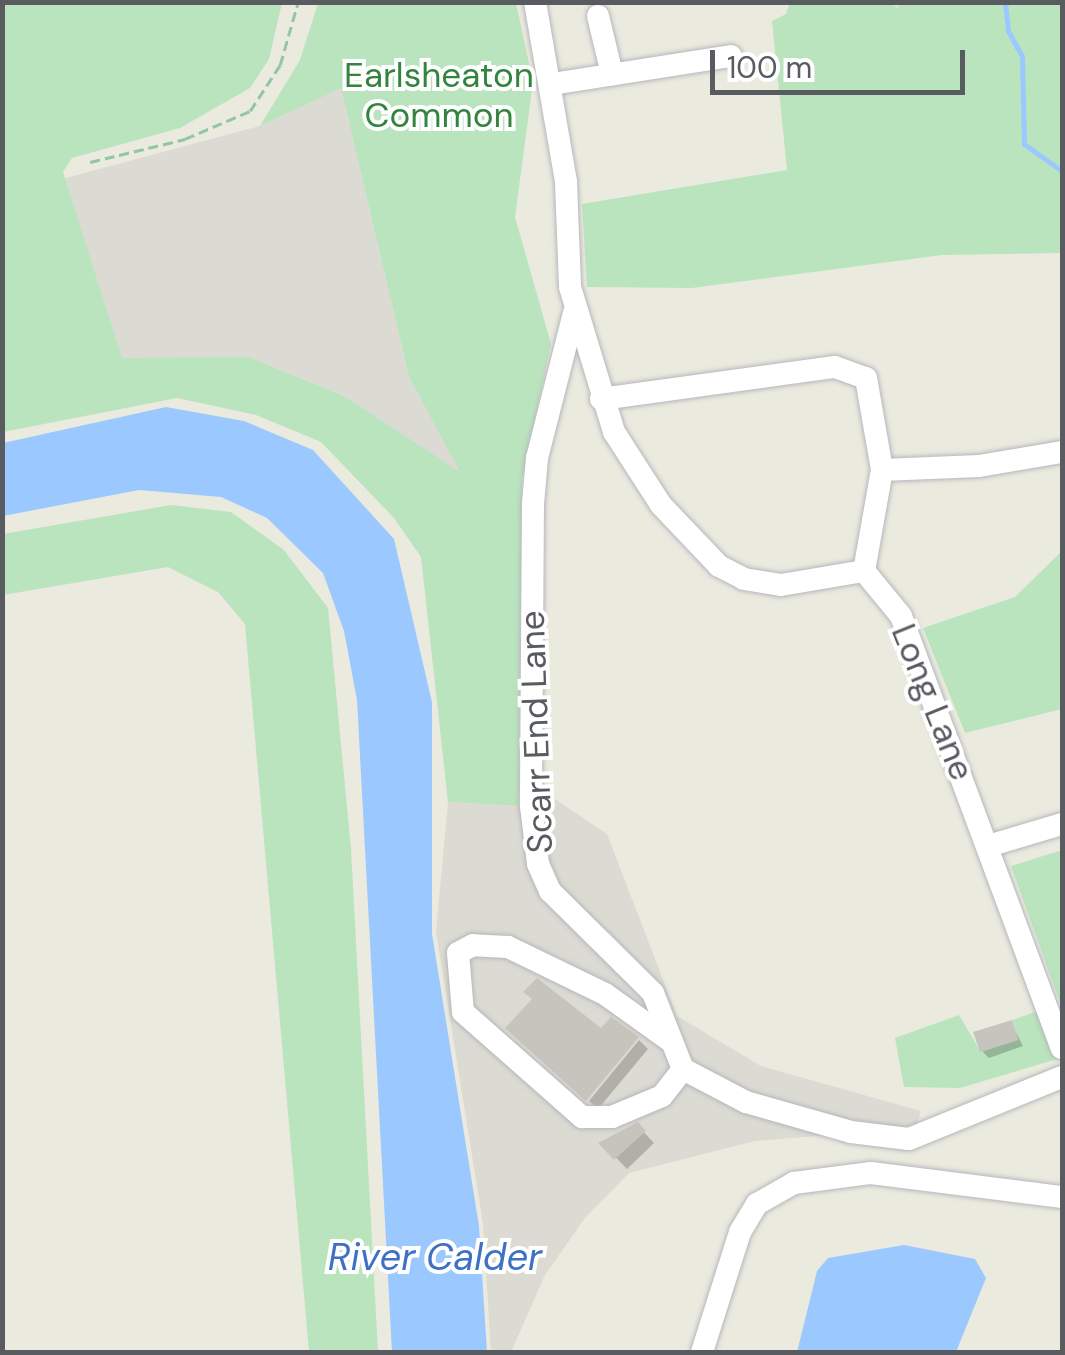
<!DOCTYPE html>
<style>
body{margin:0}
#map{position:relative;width:1065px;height:1355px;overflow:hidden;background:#ebeadf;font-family:"DM Sans",sans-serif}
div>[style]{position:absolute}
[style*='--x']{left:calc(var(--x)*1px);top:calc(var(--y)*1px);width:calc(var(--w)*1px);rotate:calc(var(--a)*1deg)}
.industrial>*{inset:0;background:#dcdbd3}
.green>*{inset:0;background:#bae4be}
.water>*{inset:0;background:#9bc9ff}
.shadow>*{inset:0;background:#0003}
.stream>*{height:5px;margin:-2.5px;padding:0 2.5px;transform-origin:2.5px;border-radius:2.5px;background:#9bc9ff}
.building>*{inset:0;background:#c6c4bc}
.path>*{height:2.5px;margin-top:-1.25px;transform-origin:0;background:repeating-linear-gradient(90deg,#93c5a7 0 10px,transparent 0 15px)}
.roads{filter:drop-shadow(0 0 2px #b5b7bc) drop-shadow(0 0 2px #b5b7bc)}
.minor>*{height:22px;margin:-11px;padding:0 11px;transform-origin:11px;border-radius:11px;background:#fff}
span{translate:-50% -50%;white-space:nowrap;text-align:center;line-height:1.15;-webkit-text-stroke:8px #fff;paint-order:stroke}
.park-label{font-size:35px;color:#33843f}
.street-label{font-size:35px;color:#585b60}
.water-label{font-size:38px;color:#3e71c3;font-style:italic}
.frame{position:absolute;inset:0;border:5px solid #585b60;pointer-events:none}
.scale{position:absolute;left:710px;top:50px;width:255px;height:45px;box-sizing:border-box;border:5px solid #585b60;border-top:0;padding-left:12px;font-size:30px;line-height:35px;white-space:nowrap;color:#585b60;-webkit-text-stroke:8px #fff;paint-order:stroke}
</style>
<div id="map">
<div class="industrial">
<div style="clip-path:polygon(341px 87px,409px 377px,462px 474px,346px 397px,249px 357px,122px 359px,62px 179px,260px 126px)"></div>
<div style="clip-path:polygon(552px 797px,607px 834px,677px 1016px,761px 1066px,921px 1111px,909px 1151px,829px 1135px,755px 1141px,629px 1173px,585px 1218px,545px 1275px,512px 1350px,491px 1352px,483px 1224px,436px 932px,448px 802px,519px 806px)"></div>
</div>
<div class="green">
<div style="clip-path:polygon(2px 3px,282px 3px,269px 59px,250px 88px,180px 128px,72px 158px,63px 172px,122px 358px,249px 357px,346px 397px,460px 472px,409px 377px,341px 88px,260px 126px,300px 60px,318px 3px,516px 3px,533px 82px,515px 217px,551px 344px,522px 479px,519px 806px,448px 802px,421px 557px,394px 518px,321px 442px,256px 415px,177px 398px,3px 432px)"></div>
<div style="clip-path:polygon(790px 3px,891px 3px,900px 9px,895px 3px,1062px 3px,1062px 253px,942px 255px,692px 288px,587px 287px,582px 204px,787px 170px,772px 21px,786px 14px)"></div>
<div style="clip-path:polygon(171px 505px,231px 512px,284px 550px,328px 608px,351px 849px,378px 1352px,309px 1352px,245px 624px,218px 592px,168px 567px,3px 595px,3px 534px)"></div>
<div style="clip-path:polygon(1062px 551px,1062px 709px,965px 733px,923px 628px,1015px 597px)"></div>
<div style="clip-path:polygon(1062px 850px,1062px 1008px,1011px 866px)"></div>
<div style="clip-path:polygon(1044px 1009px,1061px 1058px,960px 1088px,904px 1087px,895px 1038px,959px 1015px,981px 1052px,1018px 1040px,1012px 1020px)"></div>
</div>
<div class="water">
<div style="clip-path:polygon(166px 407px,244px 421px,313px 450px,394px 539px,432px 702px,432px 934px,479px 1226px,487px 1352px,392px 1352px,357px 700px,344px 631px,323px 573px,267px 518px,221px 497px,139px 490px,3px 516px,3px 443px)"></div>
<div style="clip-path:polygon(904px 1245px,975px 1259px,986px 1278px,956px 1352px,797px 1352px,817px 1271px,828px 1258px)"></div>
</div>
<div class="shadow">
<div style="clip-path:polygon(1011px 1023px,1023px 1046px,989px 1058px,982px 1051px)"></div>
<div style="clip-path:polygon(639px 1040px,648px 1049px,598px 1109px,589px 1101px)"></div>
<div style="clip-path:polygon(637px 1125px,654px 1143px,627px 1169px,602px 1143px)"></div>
</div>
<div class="stream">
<div style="--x:1005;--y:2;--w:29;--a:84"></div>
<div style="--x:1008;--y:31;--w:29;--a:61"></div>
<div style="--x:1022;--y:56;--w:88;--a:88.7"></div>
<div style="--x:1024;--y:144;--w:47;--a:35.4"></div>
</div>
<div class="building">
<div style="clip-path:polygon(537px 978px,601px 1028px,611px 1017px,639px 1037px,586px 1101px,505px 1028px,532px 999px,523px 992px)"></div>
<div style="clip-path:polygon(1012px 1020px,1018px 1040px,980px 1052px,973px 1032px)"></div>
<div style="clip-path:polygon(638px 1122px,646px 1131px,614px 1160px,598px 1143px)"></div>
</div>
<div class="path">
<div style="--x:90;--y:162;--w:98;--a:-13.6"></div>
<div style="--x:185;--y:139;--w:71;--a:-23.3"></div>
<div style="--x:250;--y:111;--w:55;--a:-56.9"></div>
<div style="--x:280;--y:65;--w:66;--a:-74.1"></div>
</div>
<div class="roads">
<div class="minor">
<div style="--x:535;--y:2;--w:183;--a:80.2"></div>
<div style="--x:566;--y:182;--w:105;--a:87.8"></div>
<div style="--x:570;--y:287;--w:152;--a:73.1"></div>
<div style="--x:614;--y:432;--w:87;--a:57.2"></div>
<div style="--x:661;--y:505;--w:84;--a:46.4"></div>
<div style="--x:719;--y:566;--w:28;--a:27"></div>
<div style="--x:744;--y:579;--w:37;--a:9"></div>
<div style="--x:781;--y:585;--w:84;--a:-9.6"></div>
<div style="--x:864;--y:571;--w:58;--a:50.6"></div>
<div style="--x:901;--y:616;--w:461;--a:69.6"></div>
<div style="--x:598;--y:16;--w:60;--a:76.4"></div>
<div style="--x:552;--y:84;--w:181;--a:-8.9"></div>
<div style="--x:574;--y:313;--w:150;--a:104.3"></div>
<div style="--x:537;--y:458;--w:46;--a:95"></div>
<div style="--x:533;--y:504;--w:302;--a:90.4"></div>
<div style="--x:531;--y:806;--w:58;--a:83.1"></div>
<div style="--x:538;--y:864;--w:30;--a:66"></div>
<div style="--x:550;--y:891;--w:145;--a:44.7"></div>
<div style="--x:653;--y:993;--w:82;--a:68.5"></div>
<div style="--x:683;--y:1069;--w:71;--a:27.6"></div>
<div style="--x:746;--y:1102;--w:109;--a:15.9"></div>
<div style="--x:851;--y:1132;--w:58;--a:6.9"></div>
<div style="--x:909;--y:1139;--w:165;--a:-22.1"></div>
<div style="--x:601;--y:399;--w:236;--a:-7.8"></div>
<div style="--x:835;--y:367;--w:33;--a:20"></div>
<div style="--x:866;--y:378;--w:93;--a:80.1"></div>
<div style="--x:882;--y:470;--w:103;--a:100.1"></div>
<div style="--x:882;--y:470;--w:97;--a:-2.4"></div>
<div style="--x:979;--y:466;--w:84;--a:-9.6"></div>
<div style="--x:988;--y:846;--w:77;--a:-16.6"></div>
<div style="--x:672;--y:1042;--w:82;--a:-144.4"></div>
<div style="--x:605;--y:994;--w:108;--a:-154.1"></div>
<div style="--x:508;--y:947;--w:35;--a:-177"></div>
<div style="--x:473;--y:945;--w:17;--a:152"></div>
<div style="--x:458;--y:953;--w:59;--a:85.2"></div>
<div style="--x:463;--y:1012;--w:159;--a:41.4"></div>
<div style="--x:582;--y:1117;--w:30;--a:0"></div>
<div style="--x:612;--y:1117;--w:54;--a:-22.8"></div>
<div style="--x:662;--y:1096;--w:34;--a:-52"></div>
<div style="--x:702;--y:1352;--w:126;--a:-72.4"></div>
<div style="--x:740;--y:1232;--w:33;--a:-59"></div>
<div style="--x:757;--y:1204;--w:43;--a:-29.6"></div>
<div style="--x:794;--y:1183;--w:78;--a:-7.4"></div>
<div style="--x:871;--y:1173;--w:193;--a:7.2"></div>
</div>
</div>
<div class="park-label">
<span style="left:439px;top:95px">Earlsheaton<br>Common</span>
</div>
<div class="street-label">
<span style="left:933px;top:702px;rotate:68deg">Long Lane</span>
<span style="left:536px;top:732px;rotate:-92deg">Scarr End Lane</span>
</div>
<div class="water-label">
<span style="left:435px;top:1258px">River Calder</span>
</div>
<div class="frame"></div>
<div class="scale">100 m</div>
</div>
